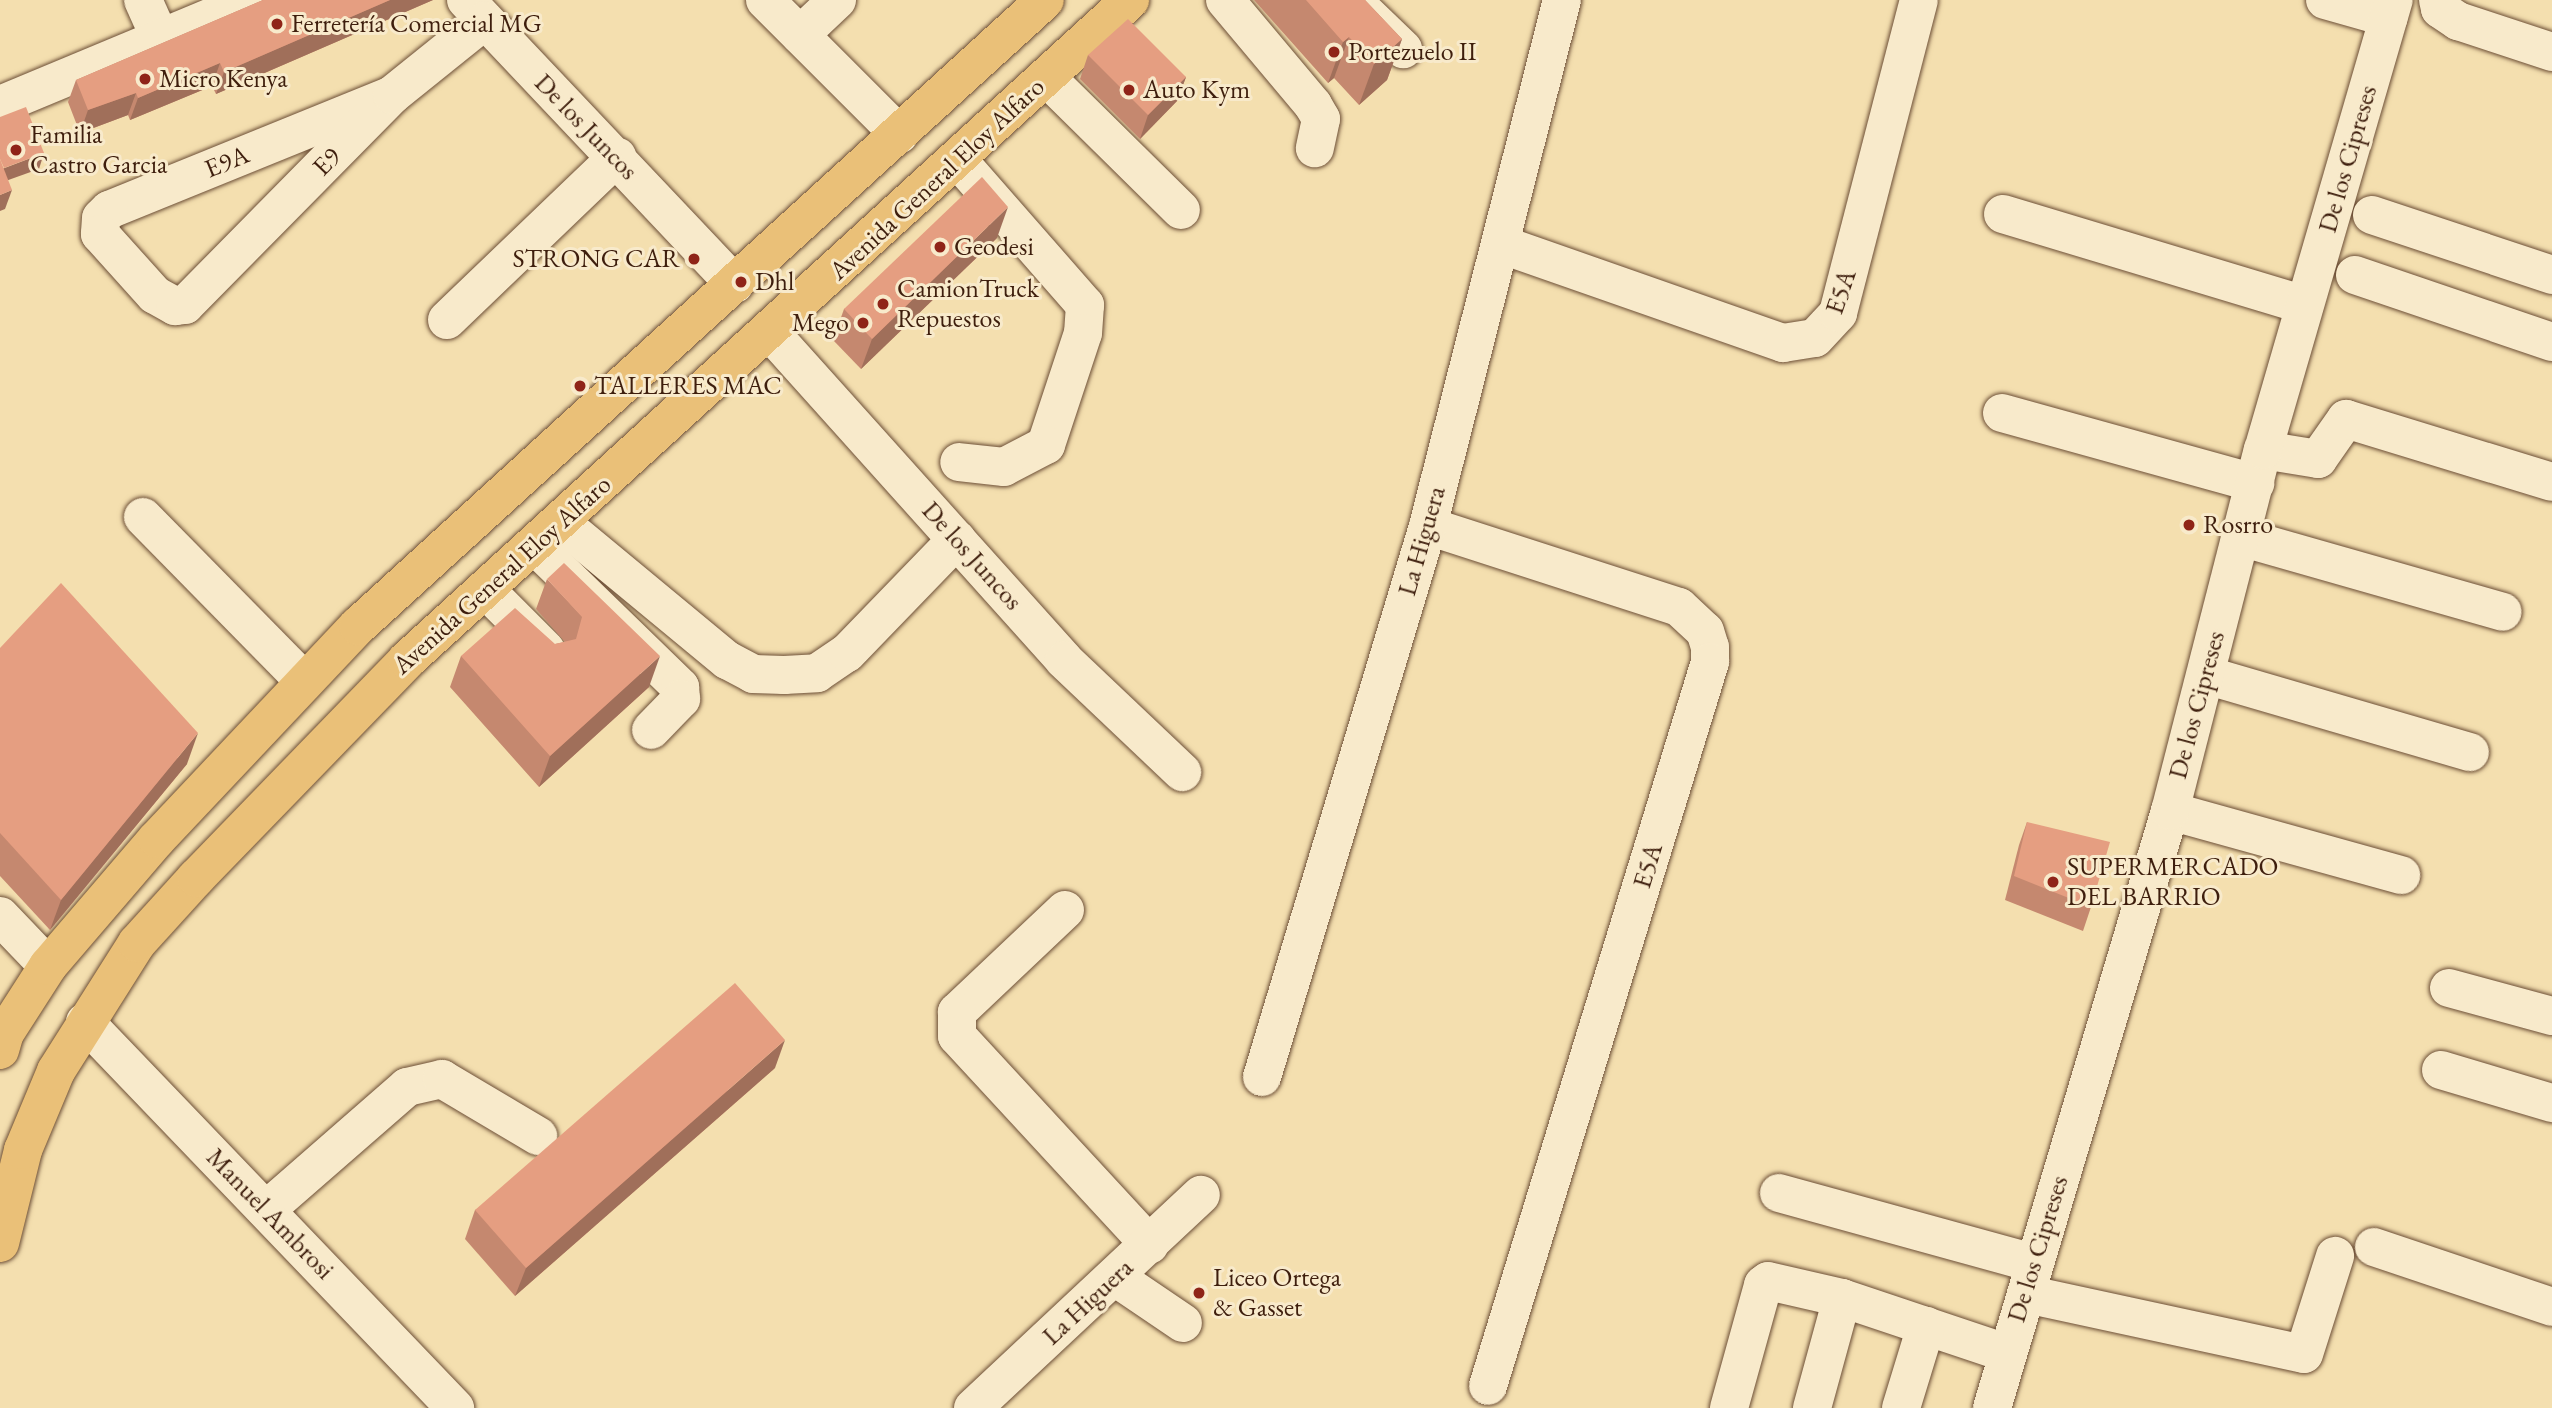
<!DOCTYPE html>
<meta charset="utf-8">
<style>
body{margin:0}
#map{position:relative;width:2552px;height:1408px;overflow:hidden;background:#f4dfaf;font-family:"EB Garamond",serif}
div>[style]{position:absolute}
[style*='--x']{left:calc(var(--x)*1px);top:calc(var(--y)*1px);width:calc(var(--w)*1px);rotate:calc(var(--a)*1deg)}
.roads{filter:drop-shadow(0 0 2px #6c4e36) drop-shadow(0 0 2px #6c4e36)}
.minor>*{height:38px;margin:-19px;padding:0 19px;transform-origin:19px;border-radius:19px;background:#f8eacb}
.major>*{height:38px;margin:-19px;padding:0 19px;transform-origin:19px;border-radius:19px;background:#eac078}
.wall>*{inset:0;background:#c5886f}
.shaded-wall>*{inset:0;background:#a06f5a}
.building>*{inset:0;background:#e59e81}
.dots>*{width:19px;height:19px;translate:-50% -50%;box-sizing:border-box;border:4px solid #f8eacb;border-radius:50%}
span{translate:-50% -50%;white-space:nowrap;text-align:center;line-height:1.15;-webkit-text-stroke:6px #f8eacb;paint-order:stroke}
.poi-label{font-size:26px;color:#3e1e0d}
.left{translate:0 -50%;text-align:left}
.right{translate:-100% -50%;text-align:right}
.street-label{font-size:26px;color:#3e1e0d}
</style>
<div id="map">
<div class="roads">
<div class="minor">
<div style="--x:143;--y:0;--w:42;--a:65.9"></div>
<div style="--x:466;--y:0;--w:391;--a:46.6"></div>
<div style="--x:765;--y:0;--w:190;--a:45"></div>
<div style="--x:1225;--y:0;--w:137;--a:50"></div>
<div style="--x:1313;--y:105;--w:16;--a:60"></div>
<div style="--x:1321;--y:119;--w:30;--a:102"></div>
<div style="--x:1352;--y:0;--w:71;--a:43.9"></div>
<div style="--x:2325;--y:0;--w:66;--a:15.7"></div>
<div style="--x:2438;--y:0;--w:9;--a:77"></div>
<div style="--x:2440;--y:9;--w:22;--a:34"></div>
<div style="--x:2458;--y:21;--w:99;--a:18.3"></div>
<div style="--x:800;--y:35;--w:51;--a:-43.4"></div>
<div style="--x:1047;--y:78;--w:188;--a:44.6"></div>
<div style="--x:392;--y:95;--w:305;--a:157.9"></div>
<div style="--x:109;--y:210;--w:11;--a:135"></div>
<div style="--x:101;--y:218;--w:16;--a:94"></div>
<div style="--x:100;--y:234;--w:82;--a:48"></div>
<div style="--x:155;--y:295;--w:23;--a:29"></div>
<div style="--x:175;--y:306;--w:10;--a:-6"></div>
<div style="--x:185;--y:305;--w:295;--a:-45.4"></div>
<div style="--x:392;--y:95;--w:118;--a:-38.8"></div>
<div style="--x:0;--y:105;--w:273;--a:-22.6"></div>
<div style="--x:958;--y:160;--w:193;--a:48.8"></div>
<div style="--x:1085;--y:305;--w:28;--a:94"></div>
<div style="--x:1083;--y:333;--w:118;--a:108.3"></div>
<div style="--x:1046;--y:445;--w:47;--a:152.4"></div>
<div style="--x:1004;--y:467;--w:45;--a:-173.7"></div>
<div style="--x:2003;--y:214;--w:315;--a:16.8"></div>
<div style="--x:2372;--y:215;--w:190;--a:18.4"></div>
<div style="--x:1500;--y:244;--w:300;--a:19.3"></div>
<div style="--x:1783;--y:343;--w:32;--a:-9"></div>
<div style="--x:1815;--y:338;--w:34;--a:-47"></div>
<div style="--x:1838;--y:313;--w:323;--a:-75.5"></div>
<div style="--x:2355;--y:275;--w:208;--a:18.8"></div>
<div style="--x:447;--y:320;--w:236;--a:-43.8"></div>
<div style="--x:770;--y:332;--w:440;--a:48.1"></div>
<div style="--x:1064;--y:660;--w:163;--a:43.5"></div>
<div style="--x:2002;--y:413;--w:263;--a:15.5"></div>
<div style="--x:2263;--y:450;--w:56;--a:9.3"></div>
<div style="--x:2318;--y:459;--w:49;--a:-55"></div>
<div style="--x:2346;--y:419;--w:215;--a:17"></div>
<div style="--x:143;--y:517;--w:230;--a:45.5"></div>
<div style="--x:560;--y:522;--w:217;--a:39.6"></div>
<div style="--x:727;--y:660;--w:30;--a:28"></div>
<div style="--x:753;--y:674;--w:31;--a:2"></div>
<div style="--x:784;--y:675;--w:33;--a:-3"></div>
<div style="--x:817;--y:673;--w:36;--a:-34"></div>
<div style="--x:847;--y:653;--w:158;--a:-46"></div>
<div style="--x:1428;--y:526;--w:264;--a:17.9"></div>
<div style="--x:1679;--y:607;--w:35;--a:43"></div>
<div style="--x:1705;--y:631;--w:17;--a:73"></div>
<div style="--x:1710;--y:647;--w:15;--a:90"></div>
<div style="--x:1710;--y:662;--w:757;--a:107.05"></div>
<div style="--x:2240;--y:537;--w:273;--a:15.9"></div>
<div style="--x:534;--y:545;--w:204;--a:44.2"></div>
<div style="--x:680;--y:687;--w:12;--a:85"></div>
<div style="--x:681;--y:699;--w:43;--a:134.1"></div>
<div style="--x:485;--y:589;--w:86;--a:45"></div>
<div style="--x:2206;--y:675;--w:275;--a:16.3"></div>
<div style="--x:2170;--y:811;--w:240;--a:15.5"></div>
<div style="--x:1065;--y:910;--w:149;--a:136.6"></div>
<div style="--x:957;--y:1012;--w:24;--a:90"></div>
<div style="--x:957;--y:1036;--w:284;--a:47.3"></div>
<div style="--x:0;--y:916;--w:69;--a:46.2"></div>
<div style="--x:2449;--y:988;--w:107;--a:15.2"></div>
<div style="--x:85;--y:1022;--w:535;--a:46.21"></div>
<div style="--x:2441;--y:1070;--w:116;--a:16.6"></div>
<div style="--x:1262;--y:1077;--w:575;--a:-73.23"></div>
<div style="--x:1428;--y:526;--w:543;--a:-75.71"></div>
<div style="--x:1779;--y:1193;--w:264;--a:15.4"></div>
<div style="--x:266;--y:1210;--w:187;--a:-41.1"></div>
<div style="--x:407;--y:1087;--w:36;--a:-13"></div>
<div style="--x:442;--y:1079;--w:112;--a:30.7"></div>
<div style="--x:2374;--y:1247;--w:188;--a:18.6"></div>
<div style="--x:1115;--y:1277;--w:82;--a:34.1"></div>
<div style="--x:2026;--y:1294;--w:284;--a:12.2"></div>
<div style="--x:2304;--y:1354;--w:103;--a:-72.4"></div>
<div style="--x:973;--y:1408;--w:312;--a:-43.1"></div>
<div style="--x:1729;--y:1408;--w:128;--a:-74.5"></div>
<div style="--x:1763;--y:1285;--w:6;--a:-39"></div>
<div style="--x:1768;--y:1281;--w:76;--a:12.9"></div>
<div style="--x:1842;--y:1298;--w:173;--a:18.5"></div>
<div style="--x:1812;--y:1408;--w:114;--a:-74.7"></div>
<div style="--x:1901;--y:1408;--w:86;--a:-73"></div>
<div style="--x:1992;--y:1408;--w:623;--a:-73.4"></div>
<div style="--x:2170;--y:811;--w:373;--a:-75.6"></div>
<div style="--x:2263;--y:450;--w:469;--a:-73.8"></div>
</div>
<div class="major">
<div style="--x:0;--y:1050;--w:18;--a:-74"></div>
<div style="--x:5;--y:1033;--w:80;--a:-57.3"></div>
<div style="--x:48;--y:966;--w:167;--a:-49.4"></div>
<div style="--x:157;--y:839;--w:293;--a:-46.7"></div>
<div style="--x:358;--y:626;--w:929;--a:-42.34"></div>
<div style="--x:0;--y:1243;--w:96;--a:-76.1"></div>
<div style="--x:23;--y:1150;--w:86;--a:-67.3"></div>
<div style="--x:56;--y:1071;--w:151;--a:-57.7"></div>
<div style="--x:137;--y:943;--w:88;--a:-47.8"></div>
<div style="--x:196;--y:878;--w:303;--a:-45.9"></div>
<div style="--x:407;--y:660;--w:979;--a:-42.39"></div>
</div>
</div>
<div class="wall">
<div style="clip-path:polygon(263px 0,433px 0,216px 94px,212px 86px,130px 120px,128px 115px,80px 133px,68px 102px,76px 80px)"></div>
<div style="clip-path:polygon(1254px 0,1365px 0,1402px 39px,1387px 80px,1359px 105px,1334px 78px,1328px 83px)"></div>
<div style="clip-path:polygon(1088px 55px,1186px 77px,1177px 101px,1140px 139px,1080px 79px)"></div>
<div style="clip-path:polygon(997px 238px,861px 369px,833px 340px,844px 309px)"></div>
<div style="clip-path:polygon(547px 579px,649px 687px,539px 787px,450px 687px,461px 656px,555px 644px,565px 642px,536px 609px)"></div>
<div style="clip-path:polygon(0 648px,187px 764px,50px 930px,0 876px)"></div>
<div style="clip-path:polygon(2027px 822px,2091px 907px,2083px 931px,2005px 900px,2019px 845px)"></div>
<div style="clip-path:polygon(775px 1068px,515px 1296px,465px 1239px,475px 1210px)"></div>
</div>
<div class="shaded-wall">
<div style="clip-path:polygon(390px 0,433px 0,216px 94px,224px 72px)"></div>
<div style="clip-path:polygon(1349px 37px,1334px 78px,1328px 83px,1343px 42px)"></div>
<div style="clip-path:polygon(1402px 39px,1387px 80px,1359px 105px,1374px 64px)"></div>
<div style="clip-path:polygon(220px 63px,212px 86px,130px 120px,138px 98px)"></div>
<div style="clip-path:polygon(1186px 77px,1177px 101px,1140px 139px,1148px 115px)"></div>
<div style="clip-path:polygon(136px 93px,128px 115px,80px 133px,88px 110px)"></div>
<div style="clip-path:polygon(44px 153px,39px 169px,0 183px,2px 169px)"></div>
<div style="clip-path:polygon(12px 190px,5px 209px,0 211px,0 195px)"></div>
<div style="clip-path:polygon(1008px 207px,997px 238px,861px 369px,872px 339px)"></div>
<div style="clip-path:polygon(660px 656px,649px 687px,539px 787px,550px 756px)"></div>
<div style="clip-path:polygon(198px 733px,187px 764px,50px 930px,61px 900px)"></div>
<div style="clip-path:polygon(785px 1040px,775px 1068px,515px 1296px,526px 1268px)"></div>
</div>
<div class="building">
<div style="clip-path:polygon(263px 0,390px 0,224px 72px,220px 63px,138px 98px,136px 93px,88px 110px,76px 80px)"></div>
<div style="clip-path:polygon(1306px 0,1365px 0,1402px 39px,1374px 64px,1349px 37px,1343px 42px)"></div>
<div style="clip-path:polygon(1128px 19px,1186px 77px,1148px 115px,1088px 55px)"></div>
<div style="clip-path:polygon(26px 107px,44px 153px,4px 168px,0 159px,0 117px)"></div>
<div style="clip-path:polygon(0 159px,12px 190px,0 195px)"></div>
<div style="clip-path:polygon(982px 177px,1008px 207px,872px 339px,844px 309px)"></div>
<div style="clip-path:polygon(564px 563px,660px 656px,550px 756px,461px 656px,515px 608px,555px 644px,576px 639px,582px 617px,547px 579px)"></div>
<div style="clip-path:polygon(61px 583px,198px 733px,61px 900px,0 833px,0 648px)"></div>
<div style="clip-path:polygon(2027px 822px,2110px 842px,2091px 907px,2014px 876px)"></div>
<div style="clip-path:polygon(735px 983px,785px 1040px,526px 1268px,475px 1210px)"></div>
</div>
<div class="dots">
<div style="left:277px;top:24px;background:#8f2418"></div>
<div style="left:1334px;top:52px;background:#8f2418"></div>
<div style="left:145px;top:79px;background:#8f2418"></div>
<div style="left:1129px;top:90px;background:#8f2418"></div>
<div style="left:16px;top:150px;background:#8f2418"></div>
<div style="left:940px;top:247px;background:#8f2418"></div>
<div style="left:694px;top:259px;background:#8f2418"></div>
<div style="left:741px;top:282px;background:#8f2418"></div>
<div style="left:883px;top:304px;background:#8f2418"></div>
<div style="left:863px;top:323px;background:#8f2418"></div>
<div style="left:580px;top:386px;background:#8f2418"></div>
<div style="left:2189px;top:525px;background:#8f2418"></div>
<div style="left:2053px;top:882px;background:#8f2418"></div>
<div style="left:1199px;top:1293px;background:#8f2418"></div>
</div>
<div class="poi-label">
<span class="left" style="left:291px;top:24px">Ferretería Comercial MG</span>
<span class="left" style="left:1348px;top:52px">Portezuelo II</span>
<span class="left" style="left:159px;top:79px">Micro Kenya</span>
<span class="left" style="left:1143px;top:90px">Auto Kym</span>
<span class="left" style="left:30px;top:150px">Familia<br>Castro Garcia</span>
<span class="left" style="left:954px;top:247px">Geodesi</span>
<span class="right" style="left:680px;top:259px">STRONG CAR</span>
<span class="left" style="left:755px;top:282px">Dhl</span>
<span class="left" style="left:897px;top:304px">CamionTruck<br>Repuestos</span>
<span class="right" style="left:849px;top:323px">Mego</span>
<span class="left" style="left:594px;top:386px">TALLERES MAC</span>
<span class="left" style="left:2203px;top:525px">Rosrro</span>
<span class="left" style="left:2067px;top:882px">SUPERMERCADO<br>DEL BARRIO</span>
<span class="left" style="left:1213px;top:1293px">Liceo Ortega<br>&amp; Gasset</span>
</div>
<div class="street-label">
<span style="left:586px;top:127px;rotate:46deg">De los Juncos</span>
<span style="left:2348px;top:159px;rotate:-74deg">De los Cipreses</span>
<span style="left:227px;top:162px;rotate:-22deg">E9A</span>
<span style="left:327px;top:162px;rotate:-46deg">E9</span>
<span style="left:937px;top:179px;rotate:-43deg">Avenida General Eloy Alfaro</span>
<span style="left:1841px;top:292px;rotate:-71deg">E5A</span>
<span style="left:1422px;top:541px;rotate:-74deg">La Higuera</span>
<span style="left:972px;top:556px;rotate:48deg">De los Juncos</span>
<span style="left:502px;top:575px;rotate:-42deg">Avenida General Eloy Alfaro</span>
<span style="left:2197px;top:705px;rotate:-75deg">De los Cipreses</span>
<span style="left:1648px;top:866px;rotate:-73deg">E5A</span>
<span style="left:270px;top:1214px;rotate:46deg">Manuel Ambrosi</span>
<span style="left:2038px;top:1249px;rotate:-73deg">De los Cipreses</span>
<span style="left:1088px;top:1302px;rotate:-43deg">La Higuera</span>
</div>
</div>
